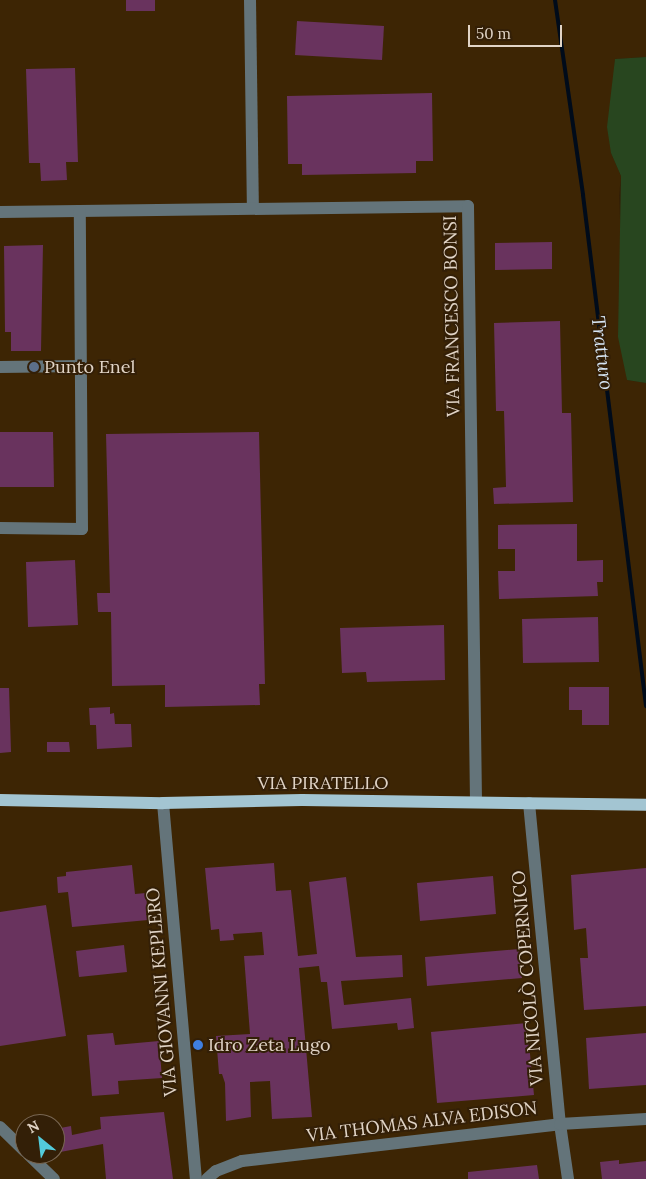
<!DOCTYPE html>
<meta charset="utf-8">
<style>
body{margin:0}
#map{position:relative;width:646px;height:1179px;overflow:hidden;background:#331f07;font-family:Lora,serif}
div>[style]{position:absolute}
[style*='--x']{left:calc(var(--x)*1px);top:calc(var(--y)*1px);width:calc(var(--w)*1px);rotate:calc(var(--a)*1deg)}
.built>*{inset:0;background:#3d2504}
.green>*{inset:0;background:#28461f}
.stream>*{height:4px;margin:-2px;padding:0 2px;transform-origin:2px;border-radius:2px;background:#000b1a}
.building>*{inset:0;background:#69335e}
.minor>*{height:12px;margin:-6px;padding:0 6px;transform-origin:6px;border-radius:6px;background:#64747a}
.major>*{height:12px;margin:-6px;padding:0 6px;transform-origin:6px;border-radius:6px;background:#a3c5d2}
.dots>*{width:14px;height:14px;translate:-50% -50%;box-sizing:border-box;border:2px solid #331f07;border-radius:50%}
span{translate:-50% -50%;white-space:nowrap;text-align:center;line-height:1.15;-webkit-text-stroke:4px #331f07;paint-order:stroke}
.street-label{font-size:18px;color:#e1d4c6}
.poi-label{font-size:18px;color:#e1d4c6}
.left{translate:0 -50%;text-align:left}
.water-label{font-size:19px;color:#d6e5f4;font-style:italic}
.north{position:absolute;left:15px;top:1114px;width:50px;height:50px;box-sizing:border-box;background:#331f07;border:1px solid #796753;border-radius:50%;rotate:331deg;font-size:14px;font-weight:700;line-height:20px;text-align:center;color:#e1d4c6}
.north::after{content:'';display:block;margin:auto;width:18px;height:22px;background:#53cbdb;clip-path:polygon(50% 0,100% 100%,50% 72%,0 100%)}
.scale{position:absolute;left:468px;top:25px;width:94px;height:22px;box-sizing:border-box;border:2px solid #e1d4c6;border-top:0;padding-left:6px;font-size:15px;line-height:18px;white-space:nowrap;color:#e1d4c6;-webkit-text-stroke:4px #331f07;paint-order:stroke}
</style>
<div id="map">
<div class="built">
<div style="clip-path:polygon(evenodd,0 0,646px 0,646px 57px,615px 59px,611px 153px,621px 176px,619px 196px,627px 380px,646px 383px,646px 1179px,0 1179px,0 0,25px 1124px,55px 1124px,55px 1154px,25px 1154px,25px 1124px)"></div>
</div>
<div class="green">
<div style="clip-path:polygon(646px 57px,646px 383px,627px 380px,618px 337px,621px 176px,611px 153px,607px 127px,615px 59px)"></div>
</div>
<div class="stream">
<div style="--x:555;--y:0;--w:197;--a:81.8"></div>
<div style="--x:583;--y:195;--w:515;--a:82.97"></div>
</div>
<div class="building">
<div style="clip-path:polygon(126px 0,155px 0,155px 11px,126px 11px)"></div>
<div style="clip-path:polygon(297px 21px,384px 26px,382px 60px,295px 55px)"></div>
<div style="clip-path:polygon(75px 68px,78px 162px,66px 162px,67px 180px,41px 181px,40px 163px,29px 163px,26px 69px)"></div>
<div style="clip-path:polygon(432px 93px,433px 161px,416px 161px,416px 173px,302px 175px,302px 164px,288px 164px,287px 96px)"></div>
<div style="clip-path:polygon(552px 242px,552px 269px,495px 270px,495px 243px)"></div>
<div style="clip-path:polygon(43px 245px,41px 351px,11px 351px,11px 332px,5px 332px,4px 246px)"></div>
<div style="clip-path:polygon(560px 321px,562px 413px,571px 413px,573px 502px,494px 504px,493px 488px,506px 487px,504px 411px,496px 411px,494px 323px)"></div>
<div style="clip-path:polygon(0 432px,53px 432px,54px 487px,0 487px)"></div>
<div style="clip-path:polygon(259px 432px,265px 684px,259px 684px,260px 705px,165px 707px,165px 685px,112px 686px,111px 612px,98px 612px,97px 593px,110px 593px,106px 434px)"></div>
<div style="clip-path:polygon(577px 524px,577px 561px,603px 560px,603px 582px,597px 582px,598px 596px,499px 599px,498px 571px,515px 571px,515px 549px,498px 549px,498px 525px)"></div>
<div style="clip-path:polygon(75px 560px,78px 625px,28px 627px,26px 562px)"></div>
<div style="clip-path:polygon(598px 617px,599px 662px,523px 663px,522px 619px)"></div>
<div style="clip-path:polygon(444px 625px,445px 680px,367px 682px,366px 672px,342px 673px,340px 628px)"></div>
<div style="clip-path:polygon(569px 687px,609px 687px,609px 725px,582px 725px,582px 710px,569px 710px)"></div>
<div style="clip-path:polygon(0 688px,9px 688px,11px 752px,0 753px)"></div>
<div style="clip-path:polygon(110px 707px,110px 714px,114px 713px,115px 724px,131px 724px,132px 747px,97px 749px,96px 725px,90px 725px,89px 708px)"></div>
<div style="clip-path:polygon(47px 742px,69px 742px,70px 752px,47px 752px)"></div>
<div style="clip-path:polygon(274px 863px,276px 891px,291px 890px,298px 956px,317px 954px,309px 882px,346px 877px,356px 957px,402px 955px,403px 977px,341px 981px,344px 1005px,411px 998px,414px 1028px,398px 1030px,397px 1023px,332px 1029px,327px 982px,321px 982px,319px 966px,299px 968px,312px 1117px,272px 1119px,270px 1081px,250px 1082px,251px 1117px,226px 1121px,225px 1083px,222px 1074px,219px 1074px,216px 1036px,250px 1034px,244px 956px,264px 955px,262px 932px,233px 934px,234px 940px,220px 941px,219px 929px,211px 930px,205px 868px)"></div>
<div style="clip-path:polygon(132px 865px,135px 894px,146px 893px,148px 920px,72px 927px,68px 892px,58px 893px,57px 877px,66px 876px,66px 872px)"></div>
<div style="clip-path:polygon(646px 868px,646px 1006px,584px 1010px,580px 958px,588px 958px,586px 928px,574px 930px,571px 875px)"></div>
<div style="clip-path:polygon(493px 876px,496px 914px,420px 921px,417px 883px)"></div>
<div style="clip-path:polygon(46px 905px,66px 1036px,0 1046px,0 912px)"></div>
<div style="clip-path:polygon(124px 945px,127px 972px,79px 977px,76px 951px)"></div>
<div style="clip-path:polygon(519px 949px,522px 978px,427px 986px,425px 957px)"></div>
<div style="clip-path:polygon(527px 1023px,534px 1095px,437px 1103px,431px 1032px)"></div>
<div style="clip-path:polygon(113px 1033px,115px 1045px,159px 1041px,162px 1078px,118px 1081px,119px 1094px,92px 1096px,87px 1035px)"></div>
<div style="clip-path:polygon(646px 1033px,646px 1085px,589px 1089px,586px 1038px)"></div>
<div style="clip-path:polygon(164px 1112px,173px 1179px,106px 1179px,103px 1144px,55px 1153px,55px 1129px,71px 1126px,72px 1135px,101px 1129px,100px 1117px)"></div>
<div style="clip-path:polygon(619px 1160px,619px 1164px,646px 1161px,646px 1179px,602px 1179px,600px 1162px)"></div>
<div style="clip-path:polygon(537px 1165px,539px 1179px,468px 1179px,468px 1172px)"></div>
</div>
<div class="minor">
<div style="--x:250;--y:0;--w:208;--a:89.2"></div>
<div style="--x:0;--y:212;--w:468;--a:-0.7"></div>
<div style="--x:468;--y:206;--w:596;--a:89.23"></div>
<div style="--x:0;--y:367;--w:81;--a:-0.7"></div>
<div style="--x:0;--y:528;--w:82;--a:0.7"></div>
<div style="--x:82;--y:529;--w:318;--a:-90.4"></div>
<div style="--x:163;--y:803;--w:377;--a:85"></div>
<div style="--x:529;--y:803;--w:322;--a:84.5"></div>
<div style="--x:560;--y:1124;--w:56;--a:81.7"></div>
<div style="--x:0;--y:1127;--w:35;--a:44"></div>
<div style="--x:28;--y:1154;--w:36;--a:44"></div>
<div style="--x:207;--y:1179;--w:12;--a:-42"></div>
<div style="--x:216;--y:1171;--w:28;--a:-21"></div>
<div style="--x:242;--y:1161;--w:320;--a:-6.6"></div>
<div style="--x:560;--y:1124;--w:86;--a:-3.3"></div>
</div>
<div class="major">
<div style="--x:0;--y:800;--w:163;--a:1.1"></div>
<div style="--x:163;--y:803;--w:139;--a:-1.2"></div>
<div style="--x:302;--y:800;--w:344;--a:0.8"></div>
</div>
<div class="dots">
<div style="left:34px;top:367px;background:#5c6f8a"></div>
<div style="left:198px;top:1045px;background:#3f7fe0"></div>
</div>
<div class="street-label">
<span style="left:452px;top:316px;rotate:-91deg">VIA FRANCESCO BONSI</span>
<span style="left:323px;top:783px">VIA PIRATELLO</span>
<span style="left:528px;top:978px;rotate:-95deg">VIA NICOLÒ COPERNICO</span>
<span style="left:162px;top:992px;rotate:-95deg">VIA GIOVANNI KEPLERO</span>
<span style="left:422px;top:1122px;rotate:-7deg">VIA THOMAS ALVA EDISON</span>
</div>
<div class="poi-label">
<span class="left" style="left:44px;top:367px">Punto Enel</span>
<span class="left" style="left:208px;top:1045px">Idro Zeta Lugo</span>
</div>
<div class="water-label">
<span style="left:602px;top:353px;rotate:83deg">Tratturo</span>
</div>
<div class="north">N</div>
<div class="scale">50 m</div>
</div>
